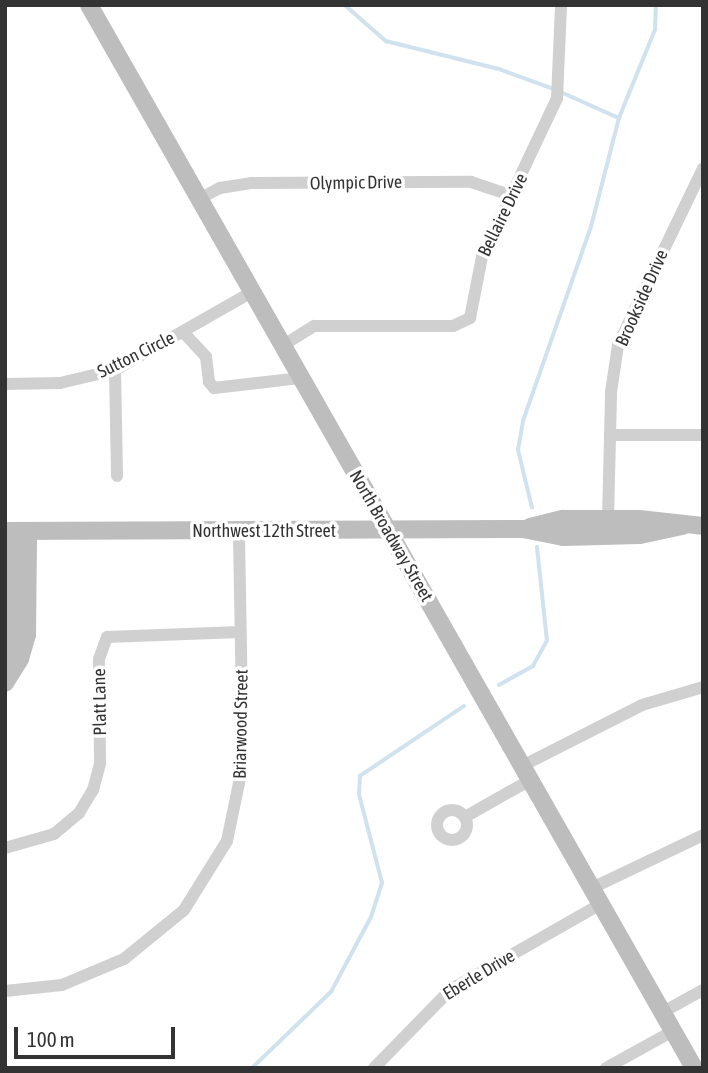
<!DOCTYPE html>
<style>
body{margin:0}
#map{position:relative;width:708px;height:1073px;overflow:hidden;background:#fff;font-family:"Asap Condensed",sans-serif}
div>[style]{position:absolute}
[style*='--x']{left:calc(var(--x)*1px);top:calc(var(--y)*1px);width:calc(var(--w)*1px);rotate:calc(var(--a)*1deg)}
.stream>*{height:3.5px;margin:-1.75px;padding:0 1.75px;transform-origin:1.75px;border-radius:1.75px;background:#cfe2ee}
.street>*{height:12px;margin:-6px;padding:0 6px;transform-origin:6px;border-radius:6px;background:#d0d0d0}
.street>.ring{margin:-6px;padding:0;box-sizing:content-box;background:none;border:12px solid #d0d0d0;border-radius:50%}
.secondary>*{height:18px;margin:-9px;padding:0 9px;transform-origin:9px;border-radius:9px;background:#bdbdbd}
span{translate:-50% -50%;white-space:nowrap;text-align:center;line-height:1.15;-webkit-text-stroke:7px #fff;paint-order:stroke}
.street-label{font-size:18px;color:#333}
.frame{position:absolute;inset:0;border:7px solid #333;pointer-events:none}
.scale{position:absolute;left:14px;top:1027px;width:161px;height:32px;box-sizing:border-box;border:4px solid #333;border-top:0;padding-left:9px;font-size:21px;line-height:24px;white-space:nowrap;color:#333;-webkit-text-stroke:5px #fff;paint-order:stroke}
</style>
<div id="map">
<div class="stream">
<div style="--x:345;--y:5;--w:55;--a:41.3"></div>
<div style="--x:386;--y:41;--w:116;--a:13.9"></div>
<div style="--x:499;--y:69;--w:59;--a:20"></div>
<div style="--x:561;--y:92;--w:64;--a:24.1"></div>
<div style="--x:532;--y:508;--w:60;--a:-103.6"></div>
<div style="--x:518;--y:450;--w:29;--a:-80"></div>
<div style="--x:523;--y:421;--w:206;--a:-70.7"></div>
<div style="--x:591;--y:227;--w:113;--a:-75.6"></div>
<div style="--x:619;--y:118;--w:95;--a:-67.8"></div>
<div style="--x:655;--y:30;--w:25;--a:-88"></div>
<div style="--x:499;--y:685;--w:39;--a:-29"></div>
<div style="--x:533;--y:666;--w:29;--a:-61"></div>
<div style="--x:547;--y:641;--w:94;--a:-96.1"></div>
<div style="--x:252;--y:1068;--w:110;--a:-43.9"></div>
<div style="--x:331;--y:992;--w:85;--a:-61.9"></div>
<div style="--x:371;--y:917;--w:36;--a:-72"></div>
<div style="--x:382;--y:883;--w:91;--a:-104.6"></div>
<div style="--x:359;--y:795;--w:19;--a:-87"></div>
<div style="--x:360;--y:776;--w:125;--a:-33.9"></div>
</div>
<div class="street">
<div style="--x:199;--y:199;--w:24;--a:-28"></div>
<div style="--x:220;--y:188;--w:31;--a:-9"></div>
<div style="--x:251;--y:183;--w:220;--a:-0.3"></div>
<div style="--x:471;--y:182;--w:44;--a:18.4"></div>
<div style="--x:183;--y:332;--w:34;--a:47"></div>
<div style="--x:206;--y:357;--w:25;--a:83"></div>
<div style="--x:209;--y:382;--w:8;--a:50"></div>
<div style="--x:214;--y:388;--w:88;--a:-6.6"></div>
<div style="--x:282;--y:346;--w:38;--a:-32"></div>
<div style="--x:314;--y:326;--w:139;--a:0"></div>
<div style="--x:453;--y:326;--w:19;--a:-25"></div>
<div style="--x:470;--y:318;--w:62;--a:-78.9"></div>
<div style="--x:482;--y:257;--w:176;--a:-64.7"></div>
<div style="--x:557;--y:98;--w:93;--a:-87.5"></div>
<div style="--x:115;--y:370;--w:106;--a:88.9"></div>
<div style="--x:5;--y:384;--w:55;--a:-1"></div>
<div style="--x:60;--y:383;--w:57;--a:-13.3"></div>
<div style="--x:115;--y:370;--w:158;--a:-29.7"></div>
<div style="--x:610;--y:435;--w:93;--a:0"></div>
<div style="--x:608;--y:519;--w:127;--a:-88.6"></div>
<div style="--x:611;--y:392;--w:48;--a:-81.5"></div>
<div style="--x:618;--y:345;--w:196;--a:-64.3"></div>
<div style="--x:522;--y:766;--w:135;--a:-26.9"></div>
<div style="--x:642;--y:705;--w:64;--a:-16.4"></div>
<div class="ring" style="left:437px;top:810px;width:18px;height:18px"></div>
<div style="--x:465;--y:817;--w:75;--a:-29.6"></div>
<div style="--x:5;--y:848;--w:51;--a:-15.9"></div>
<div style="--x:54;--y:834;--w:33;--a:-40"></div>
<div style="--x:79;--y:813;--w:27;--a:-59"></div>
<div style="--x:93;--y:790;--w:28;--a:-75"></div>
<div style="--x:100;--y:763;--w:104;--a:-90.6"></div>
<div style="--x:99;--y:659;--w:23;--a:-70"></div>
<div style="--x:107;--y:637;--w:133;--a:-2.2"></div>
<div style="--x:592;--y:888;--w:123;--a:-25.5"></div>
<div style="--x:5;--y:991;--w:57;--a:-6"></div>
<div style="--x:62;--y:985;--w:67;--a:-22.8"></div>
<div style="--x:124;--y:959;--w:77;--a:-39.2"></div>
<div style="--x:184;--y:910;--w:81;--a:-58.1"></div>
<div style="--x:227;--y:841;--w:79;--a:-78.3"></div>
<div style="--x:243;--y:764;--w:233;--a:-91"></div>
<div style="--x:663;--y:1012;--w:46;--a:-28.8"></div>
<div style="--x:374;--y:1068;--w:109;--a:-45.7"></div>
<div style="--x:450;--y:990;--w:174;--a:-29.7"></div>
<div style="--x:606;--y:1068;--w:77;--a:-28.9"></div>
</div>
<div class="secondary">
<div style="--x:89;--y:5;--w:1223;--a:60.35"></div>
<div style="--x:530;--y:527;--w:34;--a:-14"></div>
<div style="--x:563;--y:519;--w:76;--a:0"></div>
<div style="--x:639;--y:519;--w:64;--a:6.2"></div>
<div style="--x:5;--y:531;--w:518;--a:-0.22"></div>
<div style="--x:523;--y:529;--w:41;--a:11.3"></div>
<div style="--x:563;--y:537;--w:77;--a:-1.5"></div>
<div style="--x:640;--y:535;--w:43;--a:-12.1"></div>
<div style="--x:5;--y:658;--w:33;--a:-74"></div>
<div style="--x:14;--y:626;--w:95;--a:-90"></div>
<div style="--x:5;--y:683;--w:28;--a:-58"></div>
<div style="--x:20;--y:659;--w:25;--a:-74"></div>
<div style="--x:27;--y:635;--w:104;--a:-89.4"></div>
</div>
<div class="street-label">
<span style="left:356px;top:183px;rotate:-1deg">Olympic Drive</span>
<span style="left:503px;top:215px;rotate:-64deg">Bellaire Drive</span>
<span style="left:642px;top:298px;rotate:-66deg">Brookside Drive</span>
<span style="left:136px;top:355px;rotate:-26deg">Sutton Circle</span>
<span style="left:264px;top:531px">Northwest 12th Street</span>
<span style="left:391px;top:536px;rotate:60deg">North Broadway Street</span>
<span style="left:100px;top:702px;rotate:-91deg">Platt Lane</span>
<span style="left:241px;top:724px;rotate:-89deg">Briarwood Street</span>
<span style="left:479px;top:975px;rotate:-31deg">Eberle Drive</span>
</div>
<div class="frame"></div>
<div class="scale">100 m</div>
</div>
